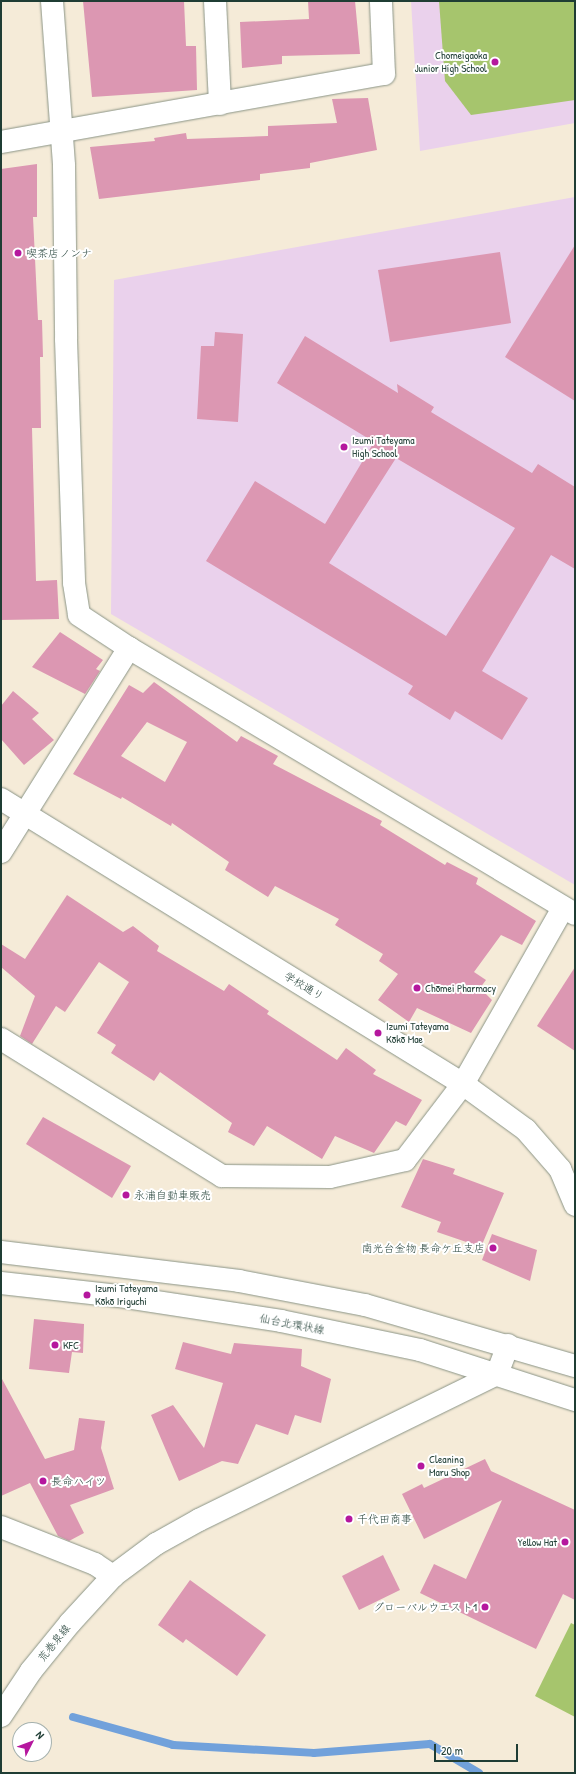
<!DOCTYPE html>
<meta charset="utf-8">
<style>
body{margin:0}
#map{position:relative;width:576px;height:1774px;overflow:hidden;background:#f5ebd8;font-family:"Patrick Hand","Klee One",sans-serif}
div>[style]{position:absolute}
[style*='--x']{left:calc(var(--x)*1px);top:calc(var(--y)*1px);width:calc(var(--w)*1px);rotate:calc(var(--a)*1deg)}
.built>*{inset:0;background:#ead1ec}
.green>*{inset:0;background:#a6c56d}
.stream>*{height:8px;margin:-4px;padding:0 4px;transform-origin:4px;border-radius:4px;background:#71a1db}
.building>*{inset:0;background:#dc97b2}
.roads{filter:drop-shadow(0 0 1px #8a9486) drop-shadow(0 0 1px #8a9486)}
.minor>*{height:22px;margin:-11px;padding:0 11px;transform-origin:11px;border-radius:11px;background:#fff}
.tertiary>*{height:22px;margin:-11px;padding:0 11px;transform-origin:11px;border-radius:11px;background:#fff}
.primary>*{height:22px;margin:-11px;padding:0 11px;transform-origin:11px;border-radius:11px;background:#fff}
.dots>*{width:11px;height:11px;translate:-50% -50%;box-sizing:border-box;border:2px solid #fff;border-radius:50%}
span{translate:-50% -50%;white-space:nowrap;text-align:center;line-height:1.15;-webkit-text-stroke:4px #fff;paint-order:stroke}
.poi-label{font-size:11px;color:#1f3d34}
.right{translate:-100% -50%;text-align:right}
.left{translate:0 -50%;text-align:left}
.street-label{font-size:11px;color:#1f3d34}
.frame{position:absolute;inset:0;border:2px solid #1f3d34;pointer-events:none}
.north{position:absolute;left:12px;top:1722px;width:40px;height:40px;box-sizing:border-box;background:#fff;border:1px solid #a5b1ae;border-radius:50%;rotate:48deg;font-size:11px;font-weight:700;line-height:16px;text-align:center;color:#1f3d34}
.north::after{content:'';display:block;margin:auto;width:14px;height:18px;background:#b5179e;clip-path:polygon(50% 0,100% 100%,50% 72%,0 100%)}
.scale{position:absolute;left:434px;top:1744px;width:84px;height:18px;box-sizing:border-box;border:2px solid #1f3d34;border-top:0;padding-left:5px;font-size:12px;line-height:14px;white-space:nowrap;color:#1f3d34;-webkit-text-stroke:3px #fff;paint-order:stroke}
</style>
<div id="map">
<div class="built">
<div style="clip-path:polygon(411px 1px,575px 1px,575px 123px,420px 151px)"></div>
<div style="clip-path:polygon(575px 197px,575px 885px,111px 614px,114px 280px)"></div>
</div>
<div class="green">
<div style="clip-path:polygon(439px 1px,575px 1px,575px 100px,471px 115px,445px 81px)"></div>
<div style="clip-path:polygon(571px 1623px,575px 1625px,575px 1717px,535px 1696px)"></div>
</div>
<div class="stream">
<div style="--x:73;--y:1717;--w:104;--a:15.6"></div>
<div style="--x:173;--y:1745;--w:141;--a:3.2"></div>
<div style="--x:314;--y:1753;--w:116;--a:-4.4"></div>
<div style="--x:430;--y:1744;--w:57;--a:30.6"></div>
</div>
<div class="building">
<div style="clip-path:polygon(83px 1px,184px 1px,186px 46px,196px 46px,197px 90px,92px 97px)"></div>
<div style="clip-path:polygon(308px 1px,355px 1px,360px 54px,282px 56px,282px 64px,242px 68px,240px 22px,309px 19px)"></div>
<div style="clip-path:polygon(368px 98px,377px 150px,310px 163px,310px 168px,260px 174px,260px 180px,99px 199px,90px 147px,155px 141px,154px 138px,186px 133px,187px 139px,268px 136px,268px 126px,337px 123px,332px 99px)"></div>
<div style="clip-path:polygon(37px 164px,37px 217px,33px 217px,38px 320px,42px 320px,43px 357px,40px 357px,41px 428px,32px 428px,36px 581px,57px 580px,59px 619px,1px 620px,1px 169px)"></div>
<div style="clip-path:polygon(575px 245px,575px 401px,505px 357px)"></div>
<div style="clip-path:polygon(500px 252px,511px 323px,390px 342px,378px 270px)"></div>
<div style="clip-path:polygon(215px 332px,243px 334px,238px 422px,197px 419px,201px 346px,214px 346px)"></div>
<div style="clip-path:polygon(evenodd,305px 336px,398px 393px,397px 384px,434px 407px,431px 412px,532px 473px,538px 464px,575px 487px,575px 569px,551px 555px,482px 671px,528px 698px,502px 740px,455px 711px,450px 720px,408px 694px,413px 686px,206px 561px,255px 481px,325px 524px,374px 442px,277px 383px,305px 336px,396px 458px,515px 528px,446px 636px,329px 563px,396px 458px)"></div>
<div style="clip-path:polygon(60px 632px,103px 660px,96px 669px,100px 671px,85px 694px,32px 667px)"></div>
<div style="clip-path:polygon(evenodd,154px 682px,237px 742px,241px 736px,278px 756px,273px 764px,382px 821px,380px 825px,445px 865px,447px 862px,478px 878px,476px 884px,536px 921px,522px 945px,501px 935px,474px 972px,486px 980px,480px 988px,492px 1000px,471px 1033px,417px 1008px,409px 1022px,378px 1000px,398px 974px,379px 961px,383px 954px,335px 925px,339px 919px,275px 886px,268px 897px,225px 870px,229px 862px,172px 823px,171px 826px,122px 797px,121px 799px,73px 774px,129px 685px,143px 693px,154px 682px,147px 722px,187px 742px,165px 782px,121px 756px,147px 722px)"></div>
<div style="clip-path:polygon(13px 691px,39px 713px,32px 719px,54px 740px,24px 765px,1px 739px,1px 706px)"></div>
<div style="clip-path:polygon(67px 895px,123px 932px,133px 926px,159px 946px,157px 951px,224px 991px,229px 984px,269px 1011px,267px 1014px,337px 1060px,346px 1048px,376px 1070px,373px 1074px,422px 1100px,406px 1126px,396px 1121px,374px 1153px,335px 1136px,322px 1159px,267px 1126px,254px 1146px,228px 1132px,232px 1123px,160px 1072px,154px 1081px,111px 1053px,116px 1045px,97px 1033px,129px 982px,99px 962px,65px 1012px,56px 1006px,32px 1044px,20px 1036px,35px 996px,1px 967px,1px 944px,25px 959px)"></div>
<div style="clip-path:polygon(575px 967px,575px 1051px,537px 1026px)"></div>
<div style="clip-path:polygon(43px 1117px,131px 1166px,112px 1198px,26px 1144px)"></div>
<div style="clip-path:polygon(423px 1159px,455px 1169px,453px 1174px,504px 1193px,481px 1247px,437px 1232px,441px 1222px,401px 1207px)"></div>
<div style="clip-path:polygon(492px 1234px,537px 1250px,530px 1281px,482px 1260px)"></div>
<div style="clip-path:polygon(34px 1319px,84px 1324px,83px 1353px,72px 1352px,69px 1373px,29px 1369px)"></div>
<div style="clip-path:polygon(183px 1342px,231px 1354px,234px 1343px,302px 1349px,301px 1366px,331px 1379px,321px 1423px,295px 1415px,288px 1435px,256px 1424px,238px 1464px,222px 1461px,179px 1481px,151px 1415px,173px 1405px,204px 1448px,223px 1383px,175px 1369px)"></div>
<div style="clip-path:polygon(1px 1377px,45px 1459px,74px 1450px,79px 1418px,105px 1421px,101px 1448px,114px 1489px,70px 1505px,84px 1533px,69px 1541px,58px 1536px,30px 1483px,1px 1496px)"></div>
<div style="clip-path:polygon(485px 1459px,491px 1471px,575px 1510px,575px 1600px,563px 1594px,536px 1649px,420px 1593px,434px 1564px,466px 1579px,502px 1500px,424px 1539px,402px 1494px,422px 1484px,424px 1488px)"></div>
<div style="clip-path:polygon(383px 1555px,400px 1590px,359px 1610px,342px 1576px)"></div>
<div style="clip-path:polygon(190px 1580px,266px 1635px,237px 1676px,186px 1639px,183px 1643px,158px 1625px)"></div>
</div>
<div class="roads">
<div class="minor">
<div style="--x:52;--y:1;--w:165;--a:85.8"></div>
<div style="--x:64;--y:166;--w:173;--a:89.3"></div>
<div style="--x:66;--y:339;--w:244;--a:88.1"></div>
<div style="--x:74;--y:583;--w:32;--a:81"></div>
<div style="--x:79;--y:615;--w:60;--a:33.4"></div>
<div style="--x:129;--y:648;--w:519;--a:30.81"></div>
<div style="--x:215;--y:1;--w:103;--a:87.2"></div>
<div style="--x:1;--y:142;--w:389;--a:-10.1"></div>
<div style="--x:384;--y:74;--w:73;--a:-92.4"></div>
<div style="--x:1;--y:852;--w:241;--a:-57.9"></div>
<div style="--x:1;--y:1039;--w:260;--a:31.8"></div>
<div style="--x:222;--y:1176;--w:108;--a:0.5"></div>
<div style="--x:330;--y:1177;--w:77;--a:-12.8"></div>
<div style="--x:405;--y:1160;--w:96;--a:-52.7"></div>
<div style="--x:463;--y:1084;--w:202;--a:-60.4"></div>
<div style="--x:1;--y:1527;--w:101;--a:21.5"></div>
<div style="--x:95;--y:1564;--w:22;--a:34"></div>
</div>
<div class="tertiary">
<div style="--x:1;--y:799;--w:543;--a:31.67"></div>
<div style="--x:463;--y:1084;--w:78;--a:36.1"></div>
<div style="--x:526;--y:1130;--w:52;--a:48.9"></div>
<div style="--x:560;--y:1169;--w:39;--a:67"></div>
<div style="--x:1;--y:1716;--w:54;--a:-56.3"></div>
<div style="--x:31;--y:1671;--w:62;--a:-50.9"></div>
<div style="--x:70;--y:1623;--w:64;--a:-47.5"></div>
<div style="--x:113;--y:1576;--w:54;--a:-36.7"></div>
<div style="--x:156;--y:1544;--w:49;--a:-29.2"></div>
<div style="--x:199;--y:1520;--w:332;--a:-26.1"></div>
<div style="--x:497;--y:1374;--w:31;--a:-69"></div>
</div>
<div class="primary">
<div style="--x:1;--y:1252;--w:240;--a:6.9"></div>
<div style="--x:239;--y:1281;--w:128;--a:10.8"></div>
<div style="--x:365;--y:1305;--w:219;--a:16.2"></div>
<div style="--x:1;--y:1283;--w:118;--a:6.3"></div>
<div style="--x:118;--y:1296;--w:165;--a:8.7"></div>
<div style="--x:281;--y:1321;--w:142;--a:11.8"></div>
<div style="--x:420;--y:1350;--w:163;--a:17.9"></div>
</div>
</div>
<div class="dots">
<div style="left:495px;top:62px;background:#b5179e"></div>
<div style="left:18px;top:253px;background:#b5179e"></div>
<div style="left:344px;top:447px;background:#b5179e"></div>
<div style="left:417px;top:988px;background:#b5179e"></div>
<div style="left:378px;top:1033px;background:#b5179e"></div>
<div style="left:126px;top:1195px;background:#b5179e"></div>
<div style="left:493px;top:1248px;background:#b5179e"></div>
<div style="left:87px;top:1295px;background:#b5179e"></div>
<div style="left:55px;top:1345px;background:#b5179e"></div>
<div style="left:421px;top:1466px;background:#b5179e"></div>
<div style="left:43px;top:1481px;background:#b5179e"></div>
<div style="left:349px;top:1519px;background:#b5179e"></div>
<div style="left:565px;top:1542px;background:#b5179e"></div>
<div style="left:485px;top:1607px;background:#b5179e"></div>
</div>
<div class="poi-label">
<span class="right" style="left:487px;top:62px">Chomeigaoka<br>Junior High School</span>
<span class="left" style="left:26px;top:253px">喫茶店ノンナ</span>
<span class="left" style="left:352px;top:447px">Izumi Tateyama<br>High School</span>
<span class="left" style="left:425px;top:988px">Chōmei Pharmacy</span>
<span class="left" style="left:386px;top:1033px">Izumi Tateyama<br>Kōkō Mae</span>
<span class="left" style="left:134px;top:1195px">永浦自動車販売</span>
<span class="right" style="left:485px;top:1248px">南光台金物 長命ケ丘支店</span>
<span class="left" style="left:95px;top:1295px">Izumi Tateyama<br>Kōkō Iriguchi</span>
<span class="left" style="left:63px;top:1345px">KFC</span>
<span class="left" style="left:429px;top:1466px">Cleaning<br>Maru Shop</span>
<span class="left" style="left:51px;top:1481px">長命ハイツ</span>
<span class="left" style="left:357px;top:1519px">千代田商事</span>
<span class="right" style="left:557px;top:1542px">Yellow Hat</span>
<span class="right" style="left:477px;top:1607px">グローバルウエスト1</span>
</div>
<div class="street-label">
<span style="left:304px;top:986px;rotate:31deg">学校通り</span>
<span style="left:292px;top:1324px;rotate:11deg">仙台北環状線</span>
<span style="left:54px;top:1643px;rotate:-51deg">荒巻泉線</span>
</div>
<div class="frame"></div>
<div class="north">N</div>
<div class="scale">20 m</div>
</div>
